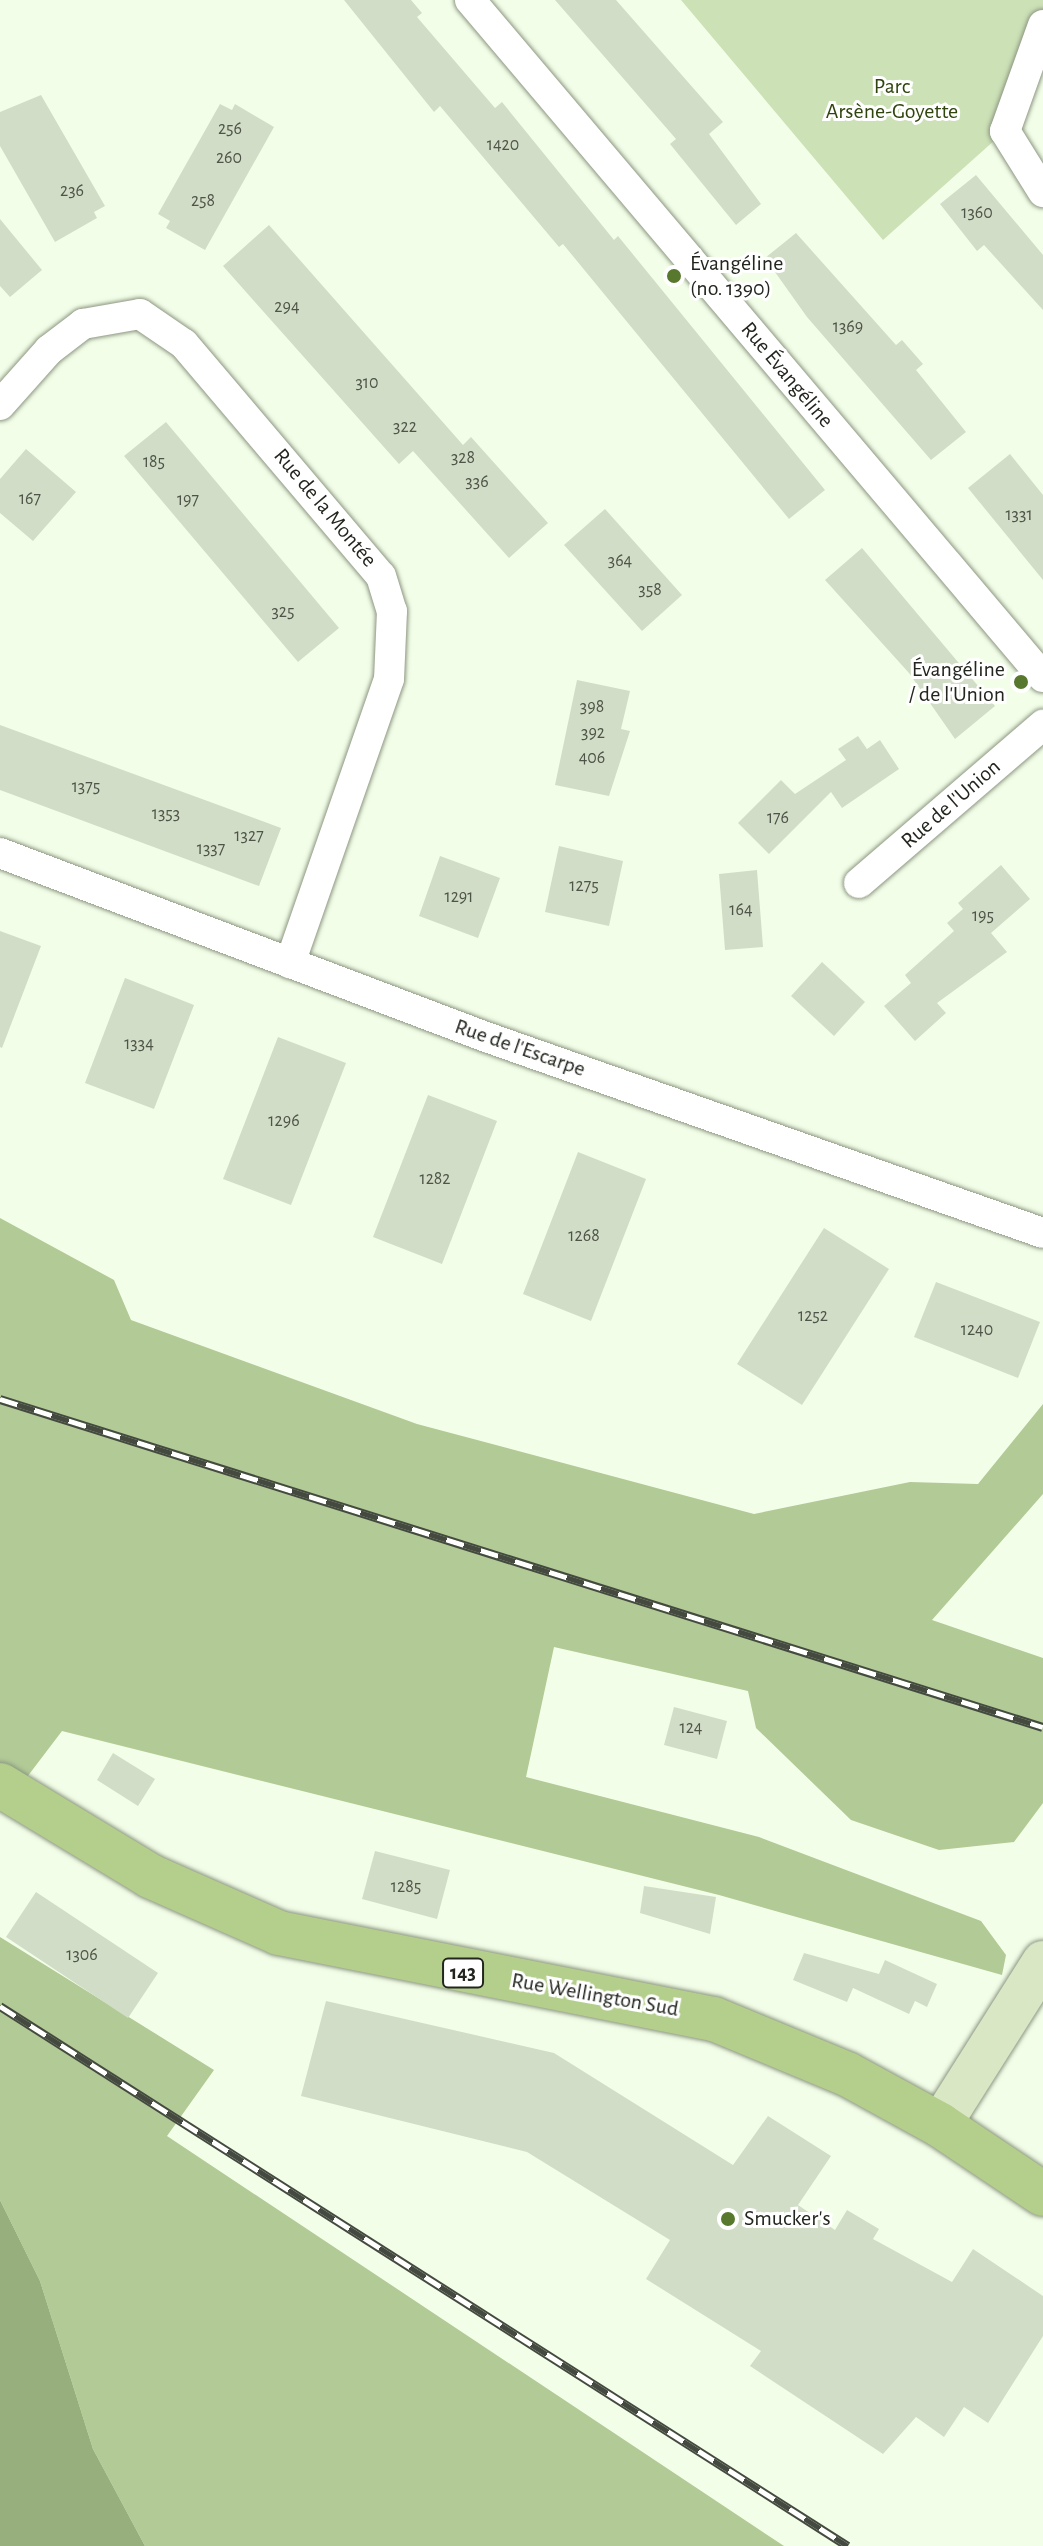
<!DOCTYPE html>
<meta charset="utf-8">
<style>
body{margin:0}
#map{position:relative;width:1043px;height:2546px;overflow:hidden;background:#f3fee8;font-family:"Alegreya Sans",sans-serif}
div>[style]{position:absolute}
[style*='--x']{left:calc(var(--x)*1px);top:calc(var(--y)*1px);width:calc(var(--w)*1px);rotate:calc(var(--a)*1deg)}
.green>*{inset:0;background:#cce1b6}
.forest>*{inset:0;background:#b1ca96}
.water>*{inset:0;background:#97af7c}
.building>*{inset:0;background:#d2ddc7}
.roads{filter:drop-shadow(0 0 2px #8c9682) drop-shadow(0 0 2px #8c9682)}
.street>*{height:30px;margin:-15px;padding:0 15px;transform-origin:15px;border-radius:15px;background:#fff}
.secondary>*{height:42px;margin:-21px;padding:0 21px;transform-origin:21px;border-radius:21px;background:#d9e7c5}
.primary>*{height:44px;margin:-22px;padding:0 22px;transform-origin:22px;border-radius:22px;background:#b3cf8b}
.rail>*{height:9px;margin-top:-4.5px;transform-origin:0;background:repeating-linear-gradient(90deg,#fff 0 18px,#454a40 0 36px);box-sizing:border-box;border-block:2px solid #454a40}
.dots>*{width:22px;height:22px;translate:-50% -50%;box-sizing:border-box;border:4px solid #fff;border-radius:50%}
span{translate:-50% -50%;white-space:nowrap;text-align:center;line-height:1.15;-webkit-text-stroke:6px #fff;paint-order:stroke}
.number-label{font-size:18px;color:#4e5448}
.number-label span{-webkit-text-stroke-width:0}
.shield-label span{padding:2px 6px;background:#fff;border:2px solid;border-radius:6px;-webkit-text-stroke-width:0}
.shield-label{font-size:20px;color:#22261e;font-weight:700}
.park-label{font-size:22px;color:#2f450d}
.poi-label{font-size:22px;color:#22261e}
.left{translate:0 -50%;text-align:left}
.right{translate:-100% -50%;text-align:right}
.street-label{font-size:22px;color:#22261e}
</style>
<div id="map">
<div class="green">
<div style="clip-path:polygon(681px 0,1043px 0,1043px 25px,1005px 131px,883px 240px)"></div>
</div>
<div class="forest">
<div style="clip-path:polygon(0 1218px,114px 1280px,131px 1320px,417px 1424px,754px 1514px,910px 1482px,978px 1484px,1043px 1404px,1043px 1494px,932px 1620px,1043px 1658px,1043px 1803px,1014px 1842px,939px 1850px,851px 1820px,756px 1728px,748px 1691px,554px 1647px,526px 1777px,759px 1837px,981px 1921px,1006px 1955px,1002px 1975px,719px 1895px,62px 1731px,21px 1785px,0 1772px)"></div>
<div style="clip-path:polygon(0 1937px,214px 2070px,167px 2136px,784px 2546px,145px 2546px,93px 2449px,40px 2281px,0 2200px)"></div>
</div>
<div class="water">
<div style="clip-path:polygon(0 2200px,40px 2281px,93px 2449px,145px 2546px,0 2546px)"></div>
</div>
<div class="building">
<div style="clip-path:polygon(344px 0,411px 0,422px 13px,417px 17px,495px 108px,502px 102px,614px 240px,618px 236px,825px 490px,789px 519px,563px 244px,559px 247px,440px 106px,434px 112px)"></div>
<div style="clip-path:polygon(555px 0,616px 0,723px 122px,709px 134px,761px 204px,736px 225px,670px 144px,676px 139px)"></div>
<div style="clip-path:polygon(41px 95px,105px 206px,94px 212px,97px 218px,55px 242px,0 146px,0 112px)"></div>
<div style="clip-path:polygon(220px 104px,232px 110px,235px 104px,274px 127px,205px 250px,166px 228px,170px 221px,158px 214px)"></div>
<div style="clip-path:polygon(976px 175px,1043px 255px,1043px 310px,984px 245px,977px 251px,940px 204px)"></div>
<div style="clip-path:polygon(0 219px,42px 270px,10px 297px,0 286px)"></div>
<div style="clip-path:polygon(269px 225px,463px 445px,471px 437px,548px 523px,509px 558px,413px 451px,399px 464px,223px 266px)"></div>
<div style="clip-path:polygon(796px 233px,896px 345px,902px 340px,923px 364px,916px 370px,966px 432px,931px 460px,807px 317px,765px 258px)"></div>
<div style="clip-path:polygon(166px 422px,339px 628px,298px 662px,124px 456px)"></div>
<div style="clip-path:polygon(26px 449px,76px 492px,33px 541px,0 513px,0 479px)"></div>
<div style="clip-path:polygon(1010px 454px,1043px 495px,1043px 580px,968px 488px)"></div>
<div style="clip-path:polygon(605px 509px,682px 595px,642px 631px,564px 545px)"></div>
<div style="clip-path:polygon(862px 548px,995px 706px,955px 739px,909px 673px,825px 580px)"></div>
<div style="clip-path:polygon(577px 680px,630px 691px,621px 729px,630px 731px,609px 796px,555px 785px)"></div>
<div style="clip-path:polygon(0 725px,281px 828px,259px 886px,0 790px)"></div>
<div style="clip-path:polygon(858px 736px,867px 749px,880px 740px,899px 769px,842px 808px,831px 792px,769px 854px,738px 823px,781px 780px,795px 794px,846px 760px,838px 749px)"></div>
<div style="clip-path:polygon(559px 846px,623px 861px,609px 926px,545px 912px)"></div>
<div style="clip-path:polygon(440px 856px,500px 878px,478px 938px,419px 916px)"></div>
<div style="clip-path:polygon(1001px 865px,1030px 899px,991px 933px,1007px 952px,937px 1003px,946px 1013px,915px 1041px,884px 1006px,911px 983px,905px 975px,954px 931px,947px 923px,963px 909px,958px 903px)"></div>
<div style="clip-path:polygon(757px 870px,763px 947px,725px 950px,719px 874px)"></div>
<div style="clip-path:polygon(0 931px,41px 946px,2px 1048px,0 1047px)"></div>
<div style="clip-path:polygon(822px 962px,865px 1002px,834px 1036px,791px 996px)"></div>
<div style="clip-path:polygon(125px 978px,194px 1005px,154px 1109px,85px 1083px)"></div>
<div style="clip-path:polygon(278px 1037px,346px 1063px,291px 1205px,223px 1179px)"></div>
<div style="clip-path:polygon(428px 1095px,497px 1121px,442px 1264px,373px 1237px)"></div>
<div style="clip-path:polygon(578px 1152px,646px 1179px,591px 1321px,523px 1294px)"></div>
<div style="clip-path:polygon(824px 1228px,889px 1269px,802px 1405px,737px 1364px)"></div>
<div style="clip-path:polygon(936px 1282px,1040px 1322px,1018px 1378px,914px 1337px)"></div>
<div style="clip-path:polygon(674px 1707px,727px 1721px,717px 1759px,664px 1745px)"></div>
<div style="clip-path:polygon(113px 1753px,155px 1779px,138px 1806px,97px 1780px)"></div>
<div style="clip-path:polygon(375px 1851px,450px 1870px,437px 1919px,362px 1899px)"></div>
<div style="clip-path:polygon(644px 1886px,716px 1897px,710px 1934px,640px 1913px)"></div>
<div style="clip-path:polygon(36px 1892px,158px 1973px,128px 2018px,6px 1937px)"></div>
<div style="clip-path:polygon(804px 1953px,879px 1974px,885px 1960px,937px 1984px,927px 2007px,915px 2001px,909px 2014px,853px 1988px,847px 2002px,793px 1980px)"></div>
<div style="clip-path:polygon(326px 2001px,554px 2053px,733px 2165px,768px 2116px,831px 2156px,798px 2205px,835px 2230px,847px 2210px,879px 2229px,873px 2239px,952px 2282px,973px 2249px,1043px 2296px,1043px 2336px,988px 2423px,964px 2407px,944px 2437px,916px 2417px,883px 2454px,750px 2366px,761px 2351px,646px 2279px,670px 2240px,527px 2152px,301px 2096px)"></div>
</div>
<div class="roads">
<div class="street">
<div style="--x:470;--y:0;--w:887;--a:49.76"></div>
<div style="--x:1043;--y:25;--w:113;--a:109.7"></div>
<div style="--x:1005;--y:131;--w:72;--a:58.1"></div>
<div style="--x:0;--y:405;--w:74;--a:-48.3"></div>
<div style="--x:49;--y:350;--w:43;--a:-37.4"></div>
<div style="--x:83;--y:324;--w:58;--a:-10"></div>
<div style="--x:140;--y:314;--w:53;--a:34.3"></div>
<div style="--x:184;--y:344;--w:304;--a:49.7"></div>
<div style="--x:381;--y:576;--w:37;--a:73"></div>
<div style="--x:392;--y:611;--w:68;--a:92.5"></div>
<div style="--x:389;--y:679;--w:301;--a:109.2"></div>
<div style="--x:0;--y:853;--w:520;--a:20.74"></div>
<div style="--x:486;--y:1037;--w:590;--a:19.39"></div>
<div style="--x:859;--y:883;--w:243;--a:-40.7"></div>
</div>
<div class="secondary">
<div style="--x:940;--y:2125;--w:193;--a:-57.7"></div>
</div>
<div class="primary">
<div style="--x:0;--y:1785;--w:175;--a:31.2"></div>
<div style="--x:150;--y:1876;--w:141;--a:23.8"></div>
<div style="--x:279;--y:1933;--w:443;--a:11.2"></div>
<div style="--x:714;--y:2019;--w:144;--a:22.5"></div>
<div style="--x:847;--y:2074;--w:106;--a:28.7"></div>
<div style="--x:940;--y:2125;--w:124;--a:33.8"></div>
</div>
</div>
<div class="rail">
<div style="--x:0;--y:1399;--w:1093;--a:17.46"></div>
<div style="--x:0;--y:2006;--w:1005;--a:32.49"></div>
</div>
<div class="dots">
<div style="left:674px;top:276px;background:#58782e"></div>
<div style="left:1021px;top:682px;background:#58782e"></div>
<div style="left:728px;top:2219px;background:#58782e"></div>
</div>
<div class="number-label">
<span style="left:230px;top:129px">256</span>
<span style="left:503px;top:145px">1420</span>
<span style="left:229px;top:158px">260</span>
<span style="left:72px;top:191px">236</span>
<span style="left:203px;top:201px">258</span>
<span style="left:977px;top:213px">1360</span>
<span style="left:287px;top:307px">294</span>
<span style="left:848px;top:327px">1369</span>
<span style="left:367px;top:383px">310</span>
<span style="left:405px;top:427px">322</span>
<span style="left:463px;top:458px">328</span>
<span style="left:154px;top:462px">185</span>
<span style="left:477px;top:482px">336</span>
<span style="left:30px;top:499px">167</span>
<span style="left:188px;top:500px">197</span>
<span style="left:1019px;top:515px">1331</span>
<span style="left:620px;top:561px">364</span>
<span style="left:650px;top:590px">358</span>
<span style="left:283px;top:612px">325</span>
<span style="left:592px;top:707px">398</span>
<span style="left:593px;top:733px">392</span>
<span style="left:592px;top:758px">406</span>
<span style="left:86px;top:787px">1375</span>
<span style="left:166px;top:814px">1353</span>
<span style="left:778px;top:818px">176</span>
<span style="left:249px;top:836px">1327</span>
<span style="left:211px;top:849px">1337</span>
<span style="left:584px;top:886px">1275</span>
<span style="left:459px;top:897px">1291</span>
<span style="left:741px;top:910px">164</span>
<span style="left:983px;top:916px">195</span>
<span style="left:139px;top:1044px">1334</span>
<span style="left:284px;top:1121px">1296</span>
<span style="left:435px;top:1179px">1282</span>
<span style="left:584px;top:1236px">1268</span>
<span style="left:813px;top:1316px">1252</span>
<span style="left:977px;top:1330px">1240</span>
<span style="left:691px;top:1728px">124</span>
<span style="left:406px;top:1887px">1285</span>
<span style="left:82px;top:1955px">1306</span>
</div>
<div class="shield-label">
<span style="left:463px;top:1973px">143</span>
</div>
<div class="park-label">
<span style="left:892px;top:99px">Parc<br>Arsène-Goyette</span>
</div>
<div class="poi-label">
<span class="left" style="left:690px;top:276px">Évangéline<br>(no. 1390)</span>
<span class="right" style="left:1005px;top:682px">Évangéline<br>/ de l'Union</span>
<span class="left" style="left:744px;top:2219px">Smucker's</span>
</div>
<div class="street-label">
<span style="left:787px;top:375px;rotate:50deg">Rue Évangéline</span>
<span style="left:325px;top:508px;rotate:50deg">Rue de la Montée</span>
<span style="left:951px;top:804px;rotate:-41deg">Rue de l'Union</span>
<span style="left:520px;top:1048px;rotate:19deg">Rue de l'Escarpe</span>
<span style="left:595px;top:1995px;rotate:10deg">Rue Wellington Sud</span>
</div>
</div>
